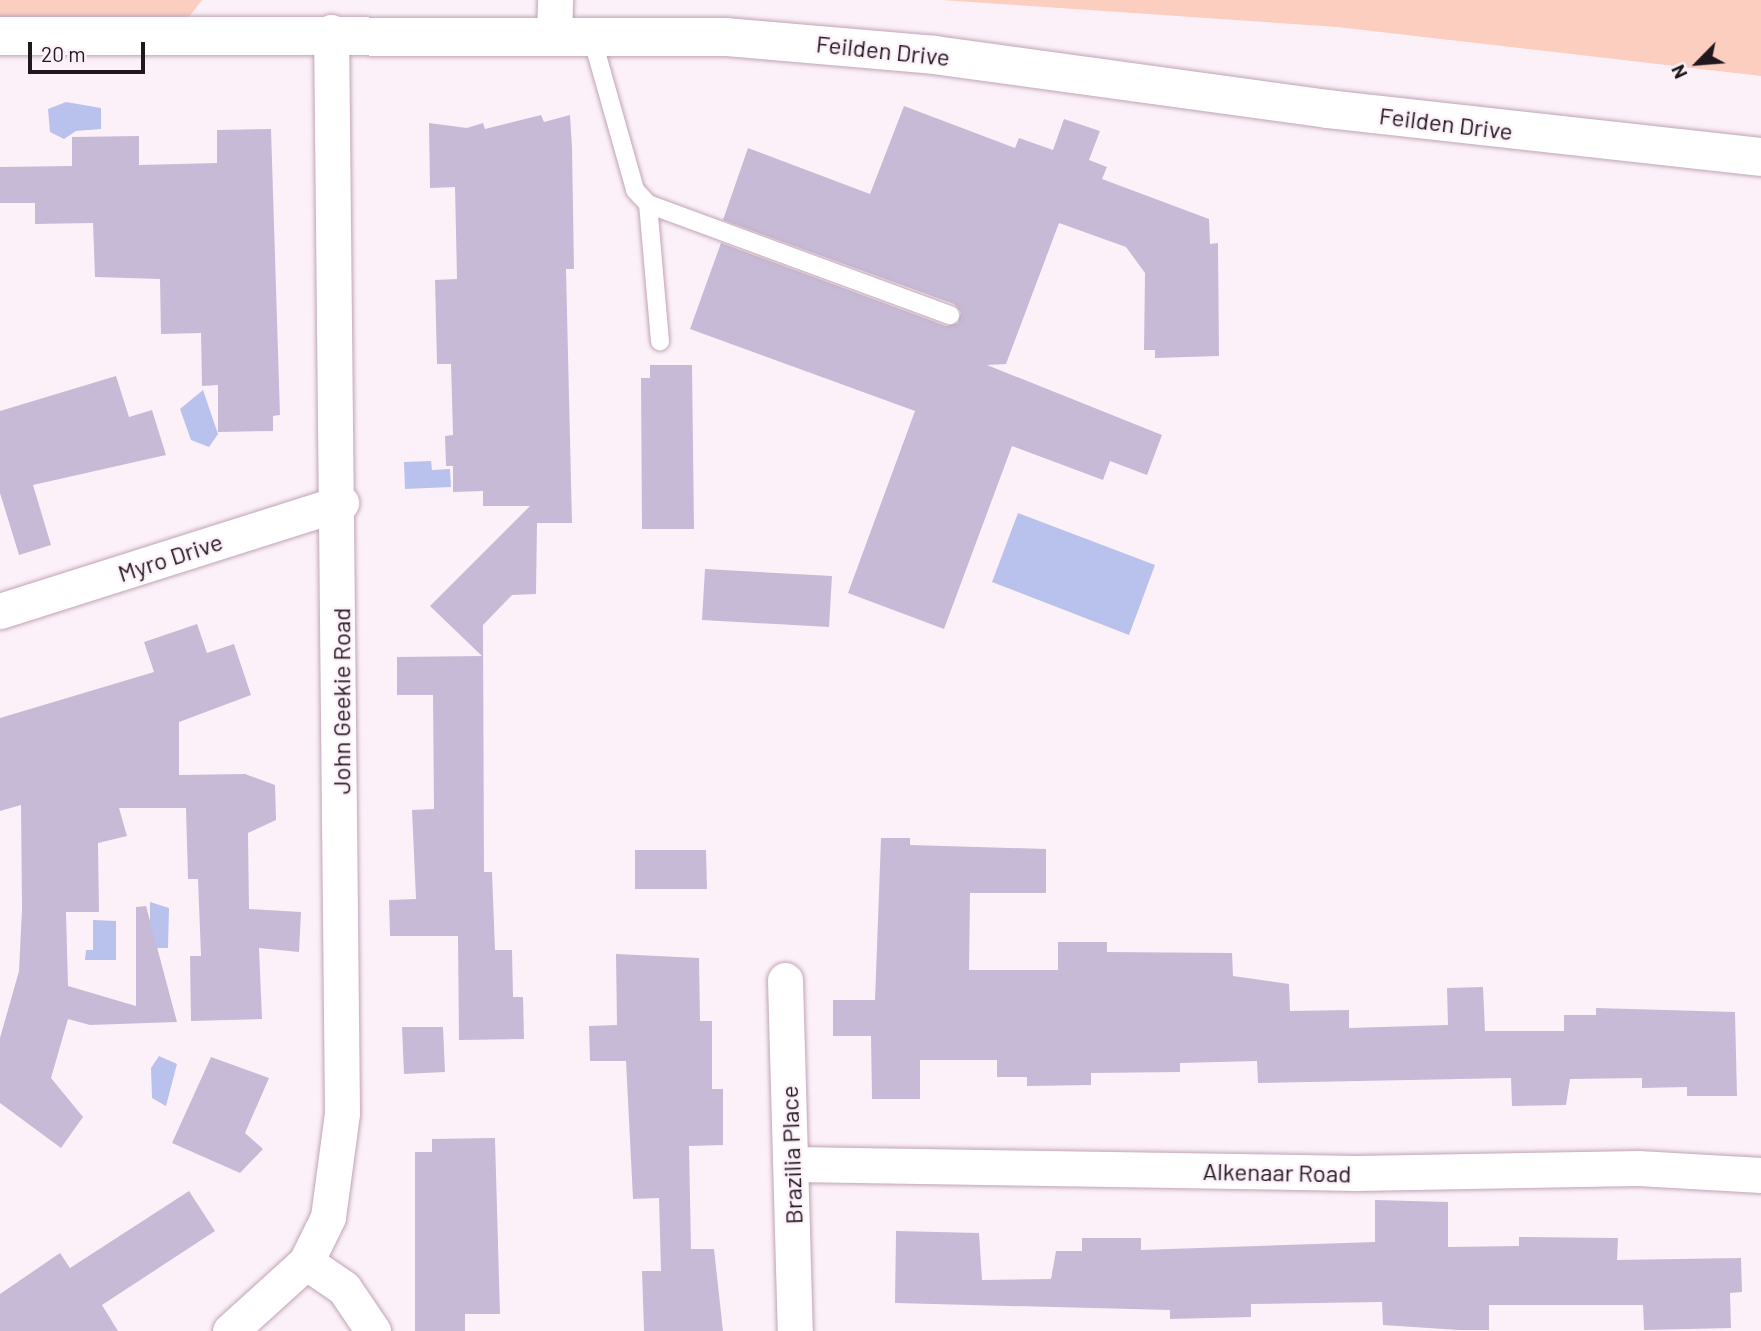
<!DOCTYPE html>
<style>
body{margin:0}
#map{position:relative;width:1761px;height:1331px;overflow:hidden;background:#fdf1f9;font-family:Barlow,sans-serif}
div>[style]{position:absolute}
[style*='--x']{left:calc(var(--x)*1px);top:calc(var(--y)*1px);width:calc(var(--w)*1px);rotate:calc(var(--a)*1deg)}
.green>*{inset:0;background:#fccebf}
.water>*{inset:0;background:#b9c1ed}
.building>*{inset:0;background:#c7bad6}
.roads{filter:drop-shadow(0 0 2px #bfa4b6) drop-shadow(0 0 2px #bfa4b6)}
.service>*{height:18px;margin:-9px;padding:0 9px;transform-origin:9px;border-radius:9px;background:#fff}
.minor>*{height:35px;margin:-17.5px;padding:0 17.5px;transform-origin:17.5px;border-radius:17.5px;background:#fff}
.tertiary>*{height:38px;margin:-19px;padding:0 19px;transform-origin:19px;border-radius:19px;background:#fff}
span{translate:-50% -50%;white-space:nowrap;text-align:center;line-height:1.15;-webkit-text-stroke:5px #fdf1f9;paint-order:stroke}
.street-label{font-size:24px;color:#21171e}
.north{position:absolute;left:1663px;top:28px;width:70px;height:70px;-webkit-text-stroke:5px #fdf1f9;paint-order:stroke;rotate:245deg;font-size:19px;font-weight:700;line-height:28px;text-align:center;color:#21171e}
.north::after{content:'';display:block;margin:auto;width:24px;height:32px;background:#21171e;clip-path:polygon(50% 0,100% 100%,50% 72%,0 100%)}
.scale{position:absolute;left:28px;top:42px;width:117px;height:32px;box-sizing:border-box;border:4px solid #21171e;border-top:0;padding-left:9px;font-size:21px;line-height:24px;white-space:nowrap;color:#21171e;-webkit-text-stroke:5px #fdf1f9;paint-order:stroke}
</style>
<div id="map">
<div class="green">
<div style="clip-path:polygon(0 0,202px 0,186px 21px,0 21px)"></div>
<div style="clip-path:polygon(941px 0,1761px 0,1761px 76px,1337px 27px)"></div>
</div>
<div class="water">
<div style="clip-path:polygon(66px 102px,101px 108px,101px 129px,76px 131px,64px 139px,50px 132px,48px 109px)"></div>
<div style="clip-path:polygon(203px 390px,218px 434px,209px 447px,191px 440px,180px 409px)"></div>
<div style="clip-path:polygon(431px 461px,432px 470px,450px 469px,451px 487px,405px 489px,404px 462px)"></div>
<div style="clip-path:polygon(1018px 513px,1155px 565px,1129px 635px,992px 582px)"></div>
<div style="clip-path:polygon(150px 902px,169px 908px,168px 948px,150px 948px)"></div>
<div style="clip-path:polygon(93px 920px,116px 921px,116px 960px,85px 960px,86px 950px,93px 950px)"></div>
<div style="clip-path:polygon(159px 1056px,177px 1064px,166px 1106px,152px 1098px,151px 1068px)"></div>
</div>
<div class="building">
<div style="clip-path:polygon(904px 106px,1015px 148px,1019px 138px,1053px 150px,1064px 119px,1100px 131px,1089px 160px,1107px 167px,1102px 179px,1209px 219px,1210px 244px,1218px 243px,1219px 356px,1155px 358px,1155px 350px,1144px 350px,1145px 273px,1126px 247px,1059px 223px,1006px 364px,987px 365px,1162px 435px,1147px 475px,1110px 461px,1103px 480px,1012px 446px,944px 629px,848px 593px,915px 411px,690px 329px,721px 243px,946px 326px,958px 323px,961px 312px,954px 304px,723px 220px,748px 148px,870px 194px)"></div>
<div style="clip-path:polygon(541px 115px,544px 122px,570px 115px,572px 147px,574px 269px,566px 269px,572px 523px,537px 523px,536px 594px,512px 595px,483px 625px,484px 872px,492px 872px,495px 950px,512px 950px,513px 997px,523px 997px,524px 1039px,459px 1040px,458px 936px,390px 936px,389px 900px,416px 899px,412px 810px,434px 809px,433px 695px,397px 695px,397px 657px,482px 656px,430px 606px,530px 506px,483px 506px,483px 491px,453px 492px,453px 466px,446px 466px,445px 436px,453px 435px,451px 364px,437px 364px,435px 280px,457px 279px,455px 187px,430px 188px,429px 123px,467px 128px,483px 123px,485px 129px)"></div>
<div style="clip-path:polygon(271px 129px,280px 415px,273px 416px,273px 431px,218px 432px,218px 385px,202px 386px,201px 333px,161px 334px,160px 279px,95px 277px,93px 223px,35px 224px,35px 203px,0 203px,0 167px,72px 166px,72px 137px,139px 136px,139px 165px,217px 163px,217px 130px)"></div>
<div style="clip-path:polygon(650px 365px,692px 365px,694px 529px,642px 529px,641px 378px,650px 378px)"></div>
<div style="clip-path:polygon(116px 376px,129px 417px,152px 410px,166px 455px,33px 485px,51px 545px,19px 555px,0 493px,0 411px)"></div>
<div style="clip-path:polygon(705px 569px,832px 576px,829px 627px,702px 620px)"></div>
<div style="clip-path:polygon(197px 624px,207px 653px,234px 644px,251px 695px,179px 722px,179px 775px,245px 774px,275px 785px,276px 820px,248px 833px,249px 909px,301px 912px,299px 952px,259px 948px,262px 1019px,191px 1021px,190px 956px,201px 956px,198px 879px,188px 879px,186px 808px,119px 808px,127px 836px,98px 843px,99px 912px,66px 912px,68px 986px,136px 1006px,136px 907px,146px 906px,177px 1022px,90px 1025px,68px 1019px,51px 1078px,83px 1117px,61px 1148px,0 1103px,0 1038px,19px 971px,22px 909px,21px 805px,0 811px,0 718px,154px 672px,144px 642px)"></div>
<div style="clip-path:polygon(881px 838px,910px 838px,910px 845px,1046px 849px,1046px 893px,970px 893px,969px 970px,1058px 970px,1058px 942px,1107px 942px,1107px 952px,1232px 953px,1233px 976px,1289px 984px,1290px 1011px,1349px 1010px,1349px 1028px,1448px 1025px,1447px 988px,1483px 987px,1485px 1031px,1564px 1031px,1564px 1015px,1596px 1015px,1596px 1008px,1735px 1012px,1737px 1096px,1687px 1096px,1687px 1087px,1642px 1088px,1642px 1078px,1570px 1079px,1566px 1105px,1512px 1106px,1511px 1078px,1258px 1083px,1257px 1061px,1180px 1063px,1180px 1072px,1091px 1073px,1091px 1085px,1027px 1086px,1027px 1077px,997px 1077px,997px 1060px,920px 1060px,920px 1099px,872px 1099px,871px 1036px,833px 1036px,833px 1000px,875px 1000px)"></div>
<div style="clip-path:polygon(635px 850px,706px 850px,707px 889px,635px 889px)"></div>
<div style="clip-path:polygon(616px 954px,699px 958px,700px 1021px,712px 1021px,712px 1089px,723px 1089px,723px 1145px,689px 1146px,691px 1249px,714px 1249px,723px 1331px,644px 1331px,642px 1271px,661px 1271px,659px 1198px,633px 1199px,626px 1061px,590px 1061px,589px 1026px,617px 1025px)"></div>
<div style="clip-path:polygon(402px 1027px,443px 1027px,445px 1072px,404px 1074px)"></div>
<div style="clip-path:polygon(211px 1057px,269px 1078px,245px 1133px,263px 1149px,240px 1173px,172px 1143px)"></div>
<div style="clip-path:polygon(495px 1138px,500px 1314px,465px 1314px,465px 1331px,415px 1331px,415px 1152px,432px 1152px,432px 1139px)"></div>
<div style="clip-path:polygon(189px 1191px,215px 1231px,102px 1305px,118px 1331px,0 1331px,0 1294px,60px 1253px,70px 1268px)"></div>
<div style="clip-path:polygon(1375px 1200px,1448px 1202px,1448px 1247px,1519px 1246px,1519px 1237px,1618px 1238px,1617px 1260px,1741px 1258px,1742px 1292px,1730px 1293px,1731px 1328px,1644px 1330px,1643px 1305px,1489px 1305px,1489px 1330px,1459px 1330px,1383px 1325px,1382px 1302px,1251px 1304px,1251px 1317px,1170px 1319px,1170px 1310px,895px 1303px,896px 1231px,979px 1233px,982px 1280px,1051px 1279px,1056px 1251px,1082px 1251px,1082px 1238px,1141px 1238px,1141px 1250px,1375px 1242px)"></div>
</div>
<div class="roads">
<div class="service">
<div style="--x:591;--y:34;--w:162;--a:74.2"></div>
<div style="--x:635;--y:190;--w:19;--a:47"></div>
<div style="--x:648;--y:204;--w:322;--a:20.2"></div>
<div style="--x:648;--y:204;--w:138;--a:85"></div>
</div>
<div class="minor">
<div style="--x:554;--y:33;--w:33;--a:-88"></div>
<div style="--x:0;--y:611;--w:358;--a:-17.6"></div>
<div style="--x:785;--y:980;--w:351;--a:88.4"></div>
<div style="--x:792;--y:1164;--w:564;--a:0.91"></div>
<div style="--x:1356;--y:1173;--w:282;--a:-1"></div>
<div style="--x:1638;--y:1168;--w:123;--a:3.3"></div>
<div style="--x:306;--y:1262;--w:46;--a:34.4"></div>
<div style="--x:344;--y:1288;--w:52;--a:56"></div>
<div style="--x:230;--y:1331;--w:103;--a:-42.2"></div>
<div style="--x:306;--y:1262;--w:50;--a:-63.9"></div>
<div style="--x:328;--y:1217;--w:105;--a:-82.3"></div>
<div style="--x:342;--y:1113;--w:1081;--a:-90.58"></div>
</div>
<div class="tertiary">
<div style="--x:0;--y:36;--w:726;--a:0.08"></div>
<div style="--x:726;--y:37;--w:209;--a:4.9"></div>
<div style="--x:934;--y:55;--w:397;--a:7.8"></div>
<div style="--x:1327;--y:109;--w:437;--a:6.3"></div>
</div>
</div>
<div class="street-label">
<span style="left:883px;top:50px;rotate:6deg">Feilden Drive</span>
<span style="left:1446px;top:123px;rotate:7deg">Feilden Drive</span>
<span style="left:170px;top:557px;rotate:-18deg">Myro Drive</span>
<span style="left:341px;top:701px;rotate:-90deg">John Geekie Road</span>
<span style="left:791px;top:1155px;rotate:-92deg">Brazilia Place</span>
<span style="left:1277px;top:1172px;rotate:1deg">Alkenaar Road</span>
</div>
<div class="north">N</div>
<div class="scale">20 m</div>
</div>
